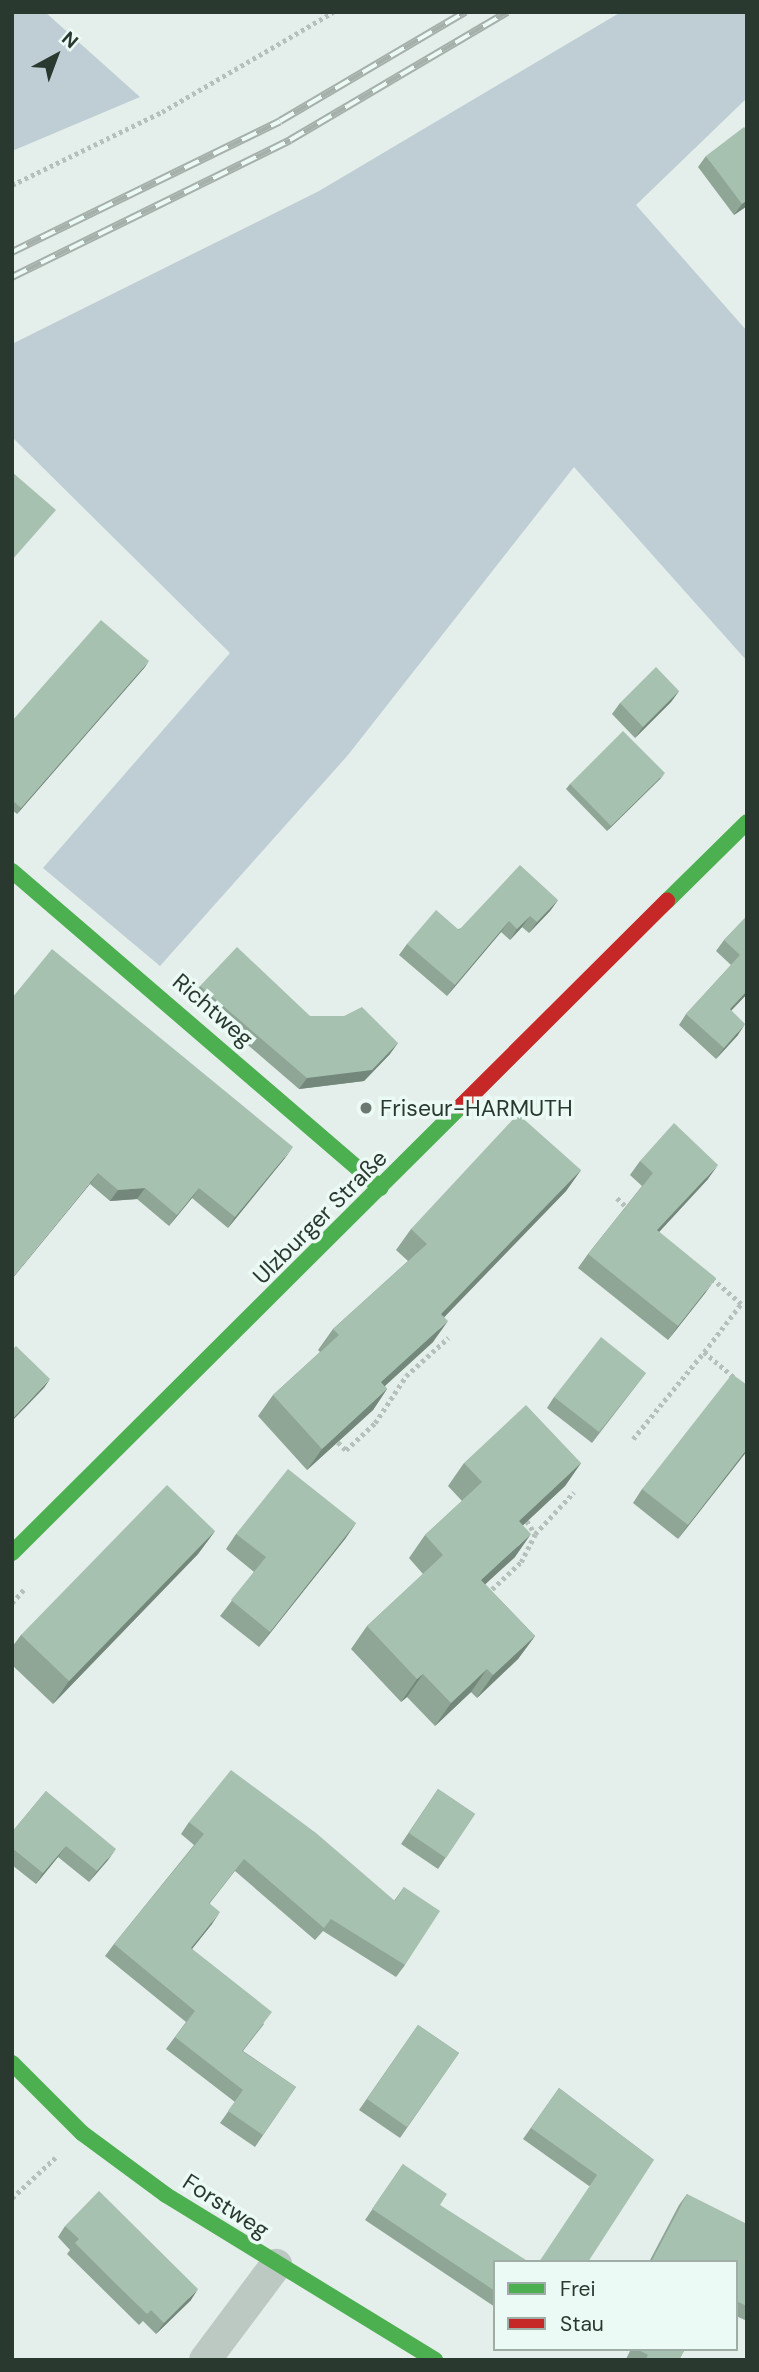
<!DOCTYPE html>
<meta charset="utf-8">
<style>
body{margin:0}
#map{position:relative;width:759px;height:2372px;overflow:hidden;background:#e4eeea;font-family:"DM Sans",sans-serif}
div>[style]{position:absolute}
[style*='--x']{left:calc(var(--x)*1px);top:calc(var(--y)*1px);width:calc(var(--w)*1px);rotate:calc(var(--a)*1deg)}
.green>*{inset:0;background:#beced4}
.path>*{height:4.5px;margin-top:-2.25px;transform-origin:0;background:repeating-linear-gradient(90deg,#b5c0bb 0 3.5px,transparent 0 7px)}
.street>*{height:32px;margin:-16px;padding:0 16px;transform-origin:16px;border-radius:16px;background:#bcc8c2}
.fast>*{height:16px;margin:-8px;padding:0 8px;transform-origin:8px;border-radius:8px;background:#4caf50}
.jam>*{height:16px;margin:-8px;padding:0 8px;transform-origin:8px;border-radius:8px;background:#c62828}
.rail>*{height:8px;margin-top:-4px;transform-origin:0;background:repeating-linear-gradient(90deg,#ecfaf5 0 16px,#a6b0ab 0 32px);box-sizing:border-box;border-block:2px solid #a6b0ab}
.wall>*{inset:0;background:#8fa697}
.shaded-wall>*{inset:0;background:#74877b}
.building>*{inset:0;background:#a6c1b0}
.dots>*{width:19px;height:19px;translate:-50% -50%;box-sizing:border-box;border:4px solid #ecfaf5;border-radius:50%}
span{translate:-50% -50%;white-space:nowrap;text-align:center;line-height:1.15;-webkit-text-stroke:7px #ecfaf5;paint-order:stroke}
.street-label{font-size:23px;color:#2a3930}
.poi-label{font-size:23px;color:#2a3930}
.left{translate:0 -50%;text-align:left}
.frame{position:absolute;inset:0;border:14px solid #2a3930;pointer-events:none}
.legend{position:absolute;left:493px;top:2260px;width:245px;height:91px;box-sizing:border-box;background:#ecfaf5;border:2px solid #9eada6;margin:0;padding:9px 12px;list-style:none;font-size:21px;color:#2a3930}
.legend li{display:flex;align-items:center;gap:14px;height:35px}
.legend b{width:35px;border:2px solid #9eada6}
.north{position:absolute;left:21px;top:21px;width:70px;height:70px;-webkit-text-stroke:5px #ecfaf5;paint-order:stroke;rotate:41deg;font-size:19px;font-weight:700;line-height:28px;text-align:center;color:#2a3930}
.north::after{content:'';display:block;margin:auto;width:24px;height:32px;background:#2a3930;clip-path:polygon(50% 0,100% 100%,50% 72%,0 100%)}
</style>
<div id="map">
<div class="green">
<div style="clip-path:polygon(12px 12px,45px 12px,140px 97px,12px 151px)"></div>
<div style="clip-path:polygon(621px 12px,747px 12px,747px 98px,636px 205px,747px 331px,747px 661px,574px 467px,348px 755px,160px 966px,43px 868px,230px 653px,12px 437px,12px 344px,319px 191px)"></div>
</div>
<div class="path">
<div style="--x:12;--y:185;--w:167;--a:-26"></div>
<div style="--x:162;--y:112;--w:198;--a:-30.3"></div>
<div style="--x:617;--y:1198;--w:16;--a:43"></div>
<div style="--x:704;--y:1352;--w:61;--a:-52.4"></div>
<div style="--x:741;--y:1304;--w:40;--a:-139"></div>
<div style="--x:633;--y:1439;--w:112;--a:-50.8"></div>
<div style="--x:704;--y:1352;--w:40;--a:40"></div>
<div style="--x:338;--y:1442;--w:11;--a:45"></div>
<div style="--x:346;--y:1450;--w:40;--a:-43"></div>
<div style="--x:375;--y:1423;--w:56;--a:-56.6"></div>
<div style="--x:406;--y:1376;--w:57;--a:-42.1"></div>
<div style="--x:527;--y:1521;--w:15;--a:58"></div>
<div style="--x:487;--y:1594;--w:47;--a:-43.3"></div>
<div style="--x:521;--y:1562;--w:31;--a:-63"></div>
<div style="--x:535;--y:1534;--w:57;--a:-47.1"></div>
<div style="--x:12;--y:1603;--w:20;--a:-49"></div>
<div style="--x:12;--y:2198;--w:60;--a:-43"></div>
</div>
<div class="street">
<div style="--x:205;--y:2360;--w:119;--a:-53.2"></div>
</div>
<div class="fast">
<div style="--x:12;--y:871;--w:486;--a:40.7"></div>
<div style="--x:667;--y:901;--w:112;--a:-44.6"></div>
<div style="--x:12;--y:1553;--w:634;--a:-44.87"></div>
<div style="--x:12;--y:2063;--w:99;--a:45"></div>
<div style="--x:82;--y:2133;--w:104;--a:36.4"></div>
<div style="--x:166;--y:2195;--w:316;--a:31.5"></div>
</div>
<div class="jam">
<div style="--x:461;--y:1106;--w:291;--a:-44.9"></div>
</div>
<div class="rail">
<div style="--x:12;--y:252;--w:298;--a:-26"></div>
<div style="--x:280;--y:121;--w:215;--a:-30.5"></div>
<div style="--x:12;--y:277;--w:310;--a:-26.2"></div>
<div style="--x:290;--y:140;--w:252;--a:-30.5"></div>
</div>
<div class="wall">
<div style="clip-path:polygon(706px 156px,747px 206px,734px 215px,698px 167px)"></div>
<div style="clip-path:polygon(145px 667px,17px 814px,12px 810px,12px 721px)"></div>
<div style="clip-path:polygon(679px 691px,671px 702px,635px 738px,612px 714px,620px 703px)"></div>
<div style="clip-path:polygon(661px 778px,607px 831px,566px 789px,570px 784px)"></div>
<div style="clip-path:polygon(558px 900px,550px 911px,529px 933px,522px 927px,510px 940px,501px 932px,447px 996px,399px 955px,407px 944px)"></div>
<div style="clip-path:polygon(747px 916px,747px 994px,731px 1011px,738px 1035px,716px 1059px,679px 1025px,686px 1014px,731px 965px,716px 951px,724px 940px)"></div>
<div style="clip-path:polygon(200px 986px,310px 1016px,390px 1054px,364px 1081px,299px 1089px,192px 997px)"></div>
<div style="clip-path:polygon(12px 998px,285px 1158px,228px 1228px,192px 1198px,169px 1226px,137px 1199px,110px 1201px,90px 1184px)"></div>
<div style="clip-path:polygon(640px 1161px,708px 1179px,659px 1232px,706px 1292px,668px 1340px,578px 1268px,588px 1254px,642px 1186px,630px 1175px)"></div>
<div style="clip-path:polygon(581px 1170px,566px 1191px,444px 1317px,433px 1342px,385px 1386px,387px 1389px,373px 1410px,307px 1470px,258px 1416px,273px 1395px,320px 1352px,318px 1350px,333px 1329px,408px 1261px,396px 1250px,411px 1229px)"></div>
<div style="clip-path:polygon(646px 1373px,592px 1443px,547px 1408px,554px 1397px)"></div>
<div style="clip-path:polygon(747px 1451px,678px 1539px,633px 1503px,642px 1489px)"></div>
<div style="clip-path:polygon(464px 1463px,581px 1463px,565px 1486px,523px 1525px,515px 1557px,485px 1584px,535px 1636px,518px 1659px,477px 1698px,471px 1692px,435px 1726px,407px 1697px,401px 1702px,351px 1649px,367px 1626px,423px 1574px,409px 1558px,425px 1535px,462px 1501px,448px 1486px)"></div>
<div style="clip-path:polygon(356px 1523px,345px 1539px,259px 1647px,220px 1616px,254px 1572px,226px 1549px,236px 1534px)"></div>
<div style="clip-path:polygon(215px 1531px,198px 1554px,53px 1704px,12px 1665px,12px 1647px,21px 1635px)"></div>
<div style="clip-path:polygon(438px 1789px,475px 1814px,438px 1869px,401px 1844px)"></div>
<div style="clip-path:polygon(46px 1791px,108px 1860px,89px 1882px,58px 1857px,36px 1884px,12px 1865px,12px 1832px)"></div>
<div style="clip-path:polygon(189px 1822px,394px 1901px,404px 1887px,405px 1965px,396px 1977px,323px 1931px,315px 1940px,235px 1871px,210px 1903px,212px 1924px,192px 1949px,264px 2024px,243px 2051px,296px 2087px,255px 2147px,220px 2123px,235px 2102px,166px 2049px,186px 2022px,105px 1956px,114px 1944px,194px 1845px,181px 1834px)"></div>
<div style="clip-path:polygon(418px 2025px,459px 2053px,400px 2138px,359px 2110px)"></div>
<div style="clip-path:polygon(559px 2088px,654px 2160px,589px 2186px,523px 2139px)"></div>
<div style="clip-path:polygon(403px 2164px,440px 2205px,495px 2262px,495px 2307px,365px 2220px)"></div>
<div style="clip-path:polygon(687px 2194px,747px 2243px,747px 2321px,736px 2316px,736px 2262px,649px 2262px,679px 2205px)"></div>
<div style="clip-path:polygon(65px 2226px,191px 2300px,156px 2334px,143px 2321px,139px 2325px,67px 2254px,70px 2250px,58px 2237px)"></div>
<div style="clip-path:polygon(631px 2349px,685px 2349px,679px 2360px,628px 2360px,626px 2359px)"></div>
</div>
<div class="shaded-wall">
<div style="clip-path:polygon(747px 200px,747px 206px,734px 215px,742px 204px)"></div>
<div style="clip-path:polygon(149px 661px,145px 667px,17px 814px,21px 808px)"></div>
<div style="clip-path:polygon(679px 691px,671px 702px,635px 738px,643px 727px)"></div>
<div style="clip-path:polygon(665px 773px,661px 778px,607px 831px,611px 826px)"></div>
<div style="clip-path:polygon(558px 900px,550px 911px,529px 933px,537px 922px)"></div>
<div style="clip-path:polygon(530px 916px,522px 927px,510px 940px,517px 929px)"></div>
<div style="clip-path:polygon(509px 921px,501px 932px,447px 996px,455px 985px)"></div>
<div style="clip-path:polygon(747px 991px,747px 994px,722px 1020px,730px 1009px)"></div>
<div style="clip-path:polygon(745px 1024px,738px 1035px,716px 1059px,724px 1048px)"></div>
<div style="clip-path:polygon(398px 1043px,390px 1054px,364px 1081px,299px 1089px,307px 1078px)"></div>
<div style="clip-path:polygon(293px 1147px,285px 1158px,228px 1228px,235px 1217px)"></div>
<div style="clip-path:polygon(718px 1165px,708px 1179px,647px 1245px,657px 1230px)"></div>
<div style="clip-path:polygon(581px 1170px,566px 1191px,427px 1335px,441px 1314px)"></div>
<div style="clip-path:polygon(98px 1173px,90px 1184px,12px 1279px,12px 1278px)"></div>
<div style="clip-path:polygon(145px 1188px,137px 1199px,110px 1201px,118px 1190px)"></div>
<div style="clip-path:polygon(199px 1188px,192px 1198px,169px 1226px,177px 1215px)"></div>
<div style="clip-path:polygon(716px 1278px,706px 1292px,668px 1340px,678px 1326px)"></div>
<div style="clip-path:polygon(448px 1321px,433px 1342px,366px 1403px,381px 1382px)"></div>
<div style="clip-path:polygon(50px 1379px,44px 1388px,12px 1421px,12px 1419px)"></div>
<div style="clip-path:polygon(387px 1389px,373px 1410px,307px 1470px,322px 1449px)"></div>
<div style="clip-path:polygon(747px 1449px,747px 1451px,678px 1539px,688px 1525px)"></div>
<div style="clip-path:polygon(581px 1463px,565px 1486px,503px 1544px,519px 1521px)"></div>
<div style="clip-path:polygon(356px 1523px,345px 1539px,259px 1647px,270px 1632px)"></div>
<div style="clip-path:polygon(215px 1531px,198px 1554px,53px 1704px,69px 1681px)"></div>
<div style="clip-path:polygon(531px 1534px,515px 1557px,465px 1603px,481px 1580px)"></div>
<div style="clip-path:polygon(535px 1636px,518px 1659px,477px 1698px,493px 1675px)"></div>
<div style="clip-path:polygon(487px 1669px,471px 1692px,435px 1726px,451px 1703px)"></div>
<div style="clip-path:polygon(423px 1674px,407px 1697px,401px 1702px,417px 1679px)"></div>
<div style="clip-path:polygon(66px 1846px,58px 1857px,36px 1884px,43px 1873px)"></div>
<div style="clip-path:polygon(116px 1849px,108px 1860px,89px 1882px,97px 1871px)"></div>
<div style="clip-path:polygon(220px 1912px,212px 1924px,183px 1960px,191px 1948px)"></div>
<div style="clip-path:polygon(198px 2289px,191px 2300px,156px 2334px,164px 2323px)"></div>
</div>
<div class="building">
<div style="clip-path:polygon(744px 127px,747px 131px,747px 200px,742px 204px,706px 156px)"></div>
<div style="clip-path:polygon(12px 472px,56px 510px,12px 560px)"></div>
<div style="clip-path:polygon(101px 620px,149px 661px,21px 808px,12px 800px,12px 721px)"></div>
<div style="clip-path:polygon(656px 667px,679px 691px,643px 727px,620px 703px)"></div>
<div style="clip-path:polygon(623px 731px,665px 773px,611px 826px,570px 784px)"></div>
<div style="clip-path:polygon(520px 865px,558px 900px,537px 922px,530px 916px,517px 929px,509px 921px,455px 985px,407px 944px,436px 910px,459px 930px)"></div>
<div style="clip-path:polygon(747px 916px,747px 991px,730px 1009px,745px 1024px,724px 1048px,686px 1014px,740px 955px,724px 940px)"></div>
<div style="clip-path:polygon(237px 947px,310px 1016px,344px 1016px,362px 1007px,398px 1043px,372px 1070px,307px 1078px,200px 986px)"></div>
<div style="clip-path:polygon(52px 949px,293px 1147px,235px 1217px,199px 1188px,177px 1215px,145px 1188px,118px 1190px,98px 1173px,12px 1278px,12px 998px)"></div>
<div style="clip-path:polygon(518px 1114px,581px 1170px,441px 1314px,448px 1321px,381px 1382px,387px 1389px,322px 1449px,273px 1395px,339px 1335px,333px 1329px,427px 1244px,411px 1229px)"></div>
<div style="clip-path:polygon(674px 1123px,718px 1165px,657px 1230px,716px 1278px,678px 1326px,588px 1254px,653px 1173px,640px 1161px)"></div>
<div style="clip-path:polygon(601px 1337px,646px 1373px,599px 1432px,554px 1397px)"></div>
<div style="clip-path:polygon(16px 1346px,50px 1379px,12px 1419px,12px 1350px)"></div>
<div style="clip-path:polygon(732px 1374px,747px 1385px,747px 1449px,688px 1525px,642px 1489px)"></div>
<div style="clip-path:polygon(526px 1405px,581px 1463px,519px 1521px,531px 1534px,481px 1580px,535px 1636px,493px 1675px,487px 1669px,451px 1703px,423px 1674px,417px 1679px,367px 1626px,443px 1555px,425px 1535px,482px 1482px,464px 1463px)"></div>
<div style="clip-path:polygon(288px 1469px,356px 1523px,270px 1632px,231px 1600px,266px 1557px,236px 1534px)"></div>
<div style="clip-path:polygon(167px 1485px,215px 1531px,69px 1681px,21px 1635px)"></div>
<div style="clip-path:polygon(231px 1770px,316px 1833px,395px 1901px,404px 1887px,440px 1911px,405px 1965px,331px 1919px,324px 1928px,244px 1859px,209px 1903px,220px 1912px,191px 1948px,272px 2012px,242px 2051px,296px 2087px,263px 2135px,228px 2111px,243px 2090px,175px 2037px,195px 2011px,114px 1944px,204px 1834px,189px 1822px)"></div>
<div style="clip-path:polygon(438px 1789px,475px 1814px,446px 1858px,409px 1833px)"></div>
<div style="clip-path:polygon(46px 1791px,116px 1849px,97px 1871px,66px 1846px,43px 1873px,12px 1848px,12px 1832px)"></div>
<div style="clip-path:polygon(418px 2025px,459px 2053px,407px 2127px,367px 2099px)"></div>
<div style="clip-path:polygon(559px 2088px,654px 2160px,588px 2262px,539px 2262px,597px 2175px,531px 2128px)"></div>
<div style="clip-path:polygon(403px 2164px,447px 2194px,440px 2205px,529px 2262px,495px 2262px,495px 2291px,372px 2209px)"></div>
<div style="clip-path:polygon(99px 2191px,198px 2289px,164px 2323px,151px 2310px,147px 2314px,116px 2284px,75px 2243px,79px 2239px,65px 2226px)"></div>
<div style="clip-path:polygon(687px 2194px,747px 2224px,747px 2240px,746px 2242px,747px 2243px,747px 2306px,736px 2301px,736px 2262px,651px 2262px)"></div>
<div style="clip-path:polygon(637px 2349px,685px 2349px,679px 2360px,645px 2360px,648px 2355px)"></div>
</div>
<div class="dots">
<div style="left:366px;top:1108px;background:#6b7871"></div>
</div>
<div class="street-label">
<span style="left:213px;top:1010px;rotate:41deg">Richtweg</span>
<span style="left:320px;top:1217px;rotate:-45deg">Ulzburger Straße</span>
<span style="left:226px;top:2206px;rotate:33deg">Forstweg</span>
</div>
<div class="poi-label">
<span class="left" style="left:380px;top:1108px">Friseur-HARMUTH</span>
</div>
<div class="frame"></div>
<ul class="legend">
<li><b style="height:9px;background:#4caf50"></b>Frei</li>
<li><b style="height:9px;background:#c62828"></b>Stau</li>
</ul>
<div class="north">N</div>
</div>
